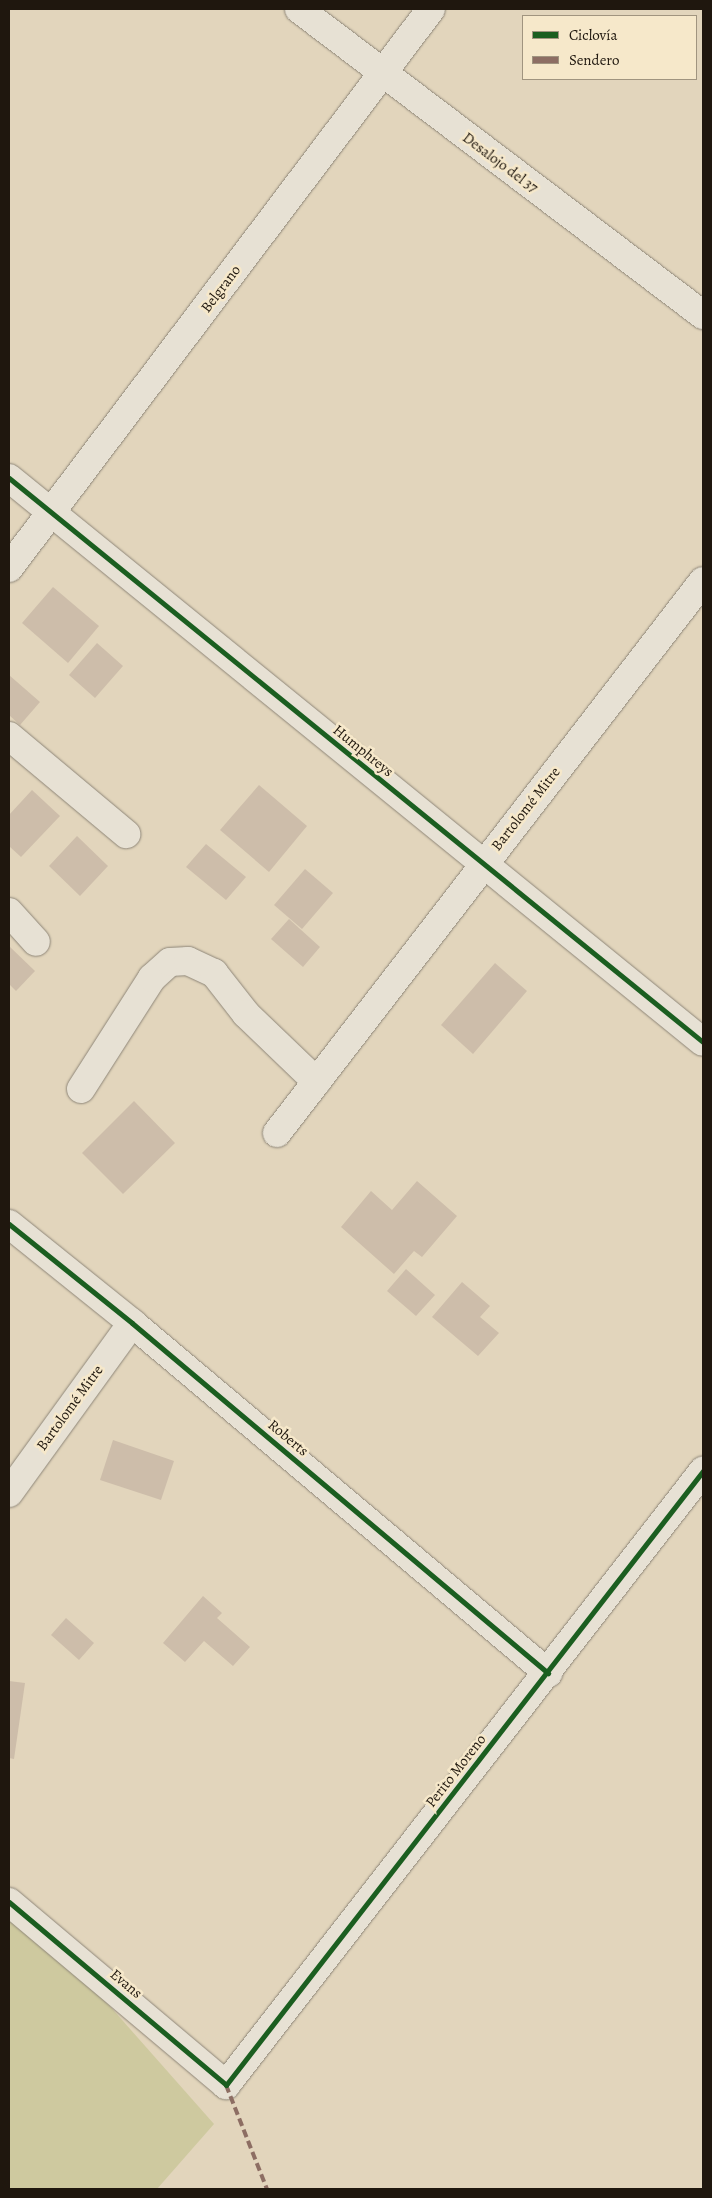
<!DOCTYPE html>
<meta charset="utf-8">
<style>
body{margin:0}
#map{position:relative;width:712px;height:2198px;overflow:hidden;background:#e2d5bc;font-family:Alegreya,serif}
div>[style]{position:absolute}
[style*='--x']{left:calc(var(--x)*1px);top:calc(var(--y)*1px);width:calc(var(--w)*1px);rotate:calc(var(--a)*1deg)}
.green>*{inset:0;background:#cec99f}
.building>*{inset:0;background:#cdbdaa}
.roads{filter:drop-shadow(0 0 1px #8e8678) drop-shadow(0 0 1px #8e8678)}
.minor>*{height:28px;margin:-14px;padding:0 14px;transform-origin:14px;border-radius:14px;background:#e7e1d4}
.quiet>*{height:4px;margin-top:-2px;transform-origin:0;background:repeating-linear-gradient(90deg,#8d6e63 0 8px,transparent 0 12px)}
.cycleway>*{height:5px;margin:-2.5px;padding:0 2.5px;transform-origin:2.5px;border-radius:2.5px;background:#1b5e20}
span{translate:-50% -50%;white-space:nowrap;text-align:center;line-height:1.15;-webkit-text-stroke:5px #f6e8ca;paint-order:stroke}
.street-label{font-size:15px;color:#1f170e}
.frame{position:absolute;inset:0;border:10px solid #1f170e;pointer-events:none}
.legend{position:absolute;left:522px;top:15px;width:175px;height:65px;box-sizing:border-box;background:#f6e8ca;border:1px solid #a0947f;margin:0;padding:6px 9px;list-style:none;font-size:15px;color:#1f170e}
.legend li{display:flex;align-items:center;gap:10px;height:25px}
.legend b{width:25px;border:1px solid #a0947f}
</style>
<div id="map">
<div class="green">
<div style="clip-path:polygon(9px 1892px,214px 2124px,157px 2189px,9px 2189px)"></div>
</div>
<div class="building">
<div style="clip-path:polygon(53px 587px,99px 626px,68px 663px,22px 623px)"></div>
<div style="clip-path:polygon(97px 643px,123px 666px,95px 698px,69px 675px)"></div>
<div style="clip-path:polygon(9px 675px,40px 702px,20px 725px,9px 715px)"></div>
<div style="clip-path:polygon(259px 785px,307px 826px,269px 872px,220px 830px)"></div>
<div style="clip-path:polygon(32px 790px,60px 816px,21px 857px,9px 846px,9px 815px)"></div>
<div style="clip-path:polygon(77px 836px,108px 866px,80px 896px,49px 866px)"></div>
<div style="clip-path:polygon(206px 844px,246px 877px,226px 900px,186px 867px)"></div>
<div style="clip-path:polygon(305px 869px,333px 893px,302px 929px,274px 905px)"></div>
<div style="clip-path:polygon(289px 919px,320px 947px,303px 967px,271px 939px)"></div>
<div style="clip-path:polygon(9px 946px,35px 971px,16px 991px,9px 984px)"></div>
<div style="clip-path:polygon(495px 963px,527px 991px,473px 1054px,441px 1025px)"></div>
<div style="clip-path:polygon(134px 1101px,175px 1143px,123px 1194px,82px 1153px)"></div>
<div style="clip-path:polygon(417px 1181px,457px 1216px,422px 1257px,414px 1251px,394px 1274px,341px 1227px,371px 1191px,392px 1210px)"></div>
<div style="clip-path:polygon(406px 1269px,435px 1295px,416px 1316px,387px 1291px)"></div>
<div style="clip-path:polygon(462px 1282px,490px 1306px,480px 1317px,499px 1333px,478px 1356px,432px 1317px)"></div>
<div style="clip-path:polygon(113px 1440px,174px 1461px,161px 1500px,100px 1480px)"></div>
<div style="clip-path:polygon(203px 1596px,222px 1613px,217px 1618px,250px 1647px,233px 1666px,204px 1641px,185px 1662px,163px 1643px)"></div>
<div style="clip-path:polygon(66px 1618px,94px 1643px,79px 1660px,51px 1635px)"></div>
<div style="clip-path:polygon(9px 1681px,25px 1683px,14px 1759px,9px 1758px)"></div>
</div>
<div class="roads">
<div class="minor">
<div style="--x:299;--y:9;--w:507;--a:37.14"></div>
<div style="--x:9;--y:478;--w:894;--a:39.1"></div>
<div style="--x:9;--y:568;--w:700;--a:-52.95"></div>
<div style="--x:9;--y:736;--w:153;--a:39.9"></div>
<div style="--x:9;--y:912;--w:40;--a:48"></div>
<div style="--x:81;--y:1089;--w:132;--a:-57.4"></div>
<div style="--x:152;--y:978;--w:24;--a:-42"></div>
<div style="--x:170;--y:962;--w:18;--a:-3"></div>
<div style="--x:188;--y:961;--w:29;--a:25"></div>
<div style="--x:214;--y:973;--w:52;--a:52"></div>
<div style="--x:246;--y:1014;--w:98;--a:43.8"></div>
<div style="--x:277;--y:1133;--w:697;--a:-52.34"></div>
<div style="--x:9;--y:1224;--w:158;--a:38.8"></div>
<div style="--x:132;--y:1323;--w:544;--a:40.08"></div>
<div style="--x:9;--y:1493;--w:210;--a:-54.1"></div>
<div style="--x:9;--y:1902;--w:284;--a:40.1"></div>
<div style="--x:226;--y:2085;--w:778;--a:-52.16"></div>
</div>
</div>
<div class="quiet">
<div style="--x:226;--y:2085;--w:112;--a:68.5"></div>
</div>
<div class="cycleway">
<div style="--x:9;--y:478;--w:894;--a:39.1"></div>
<div style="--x:9;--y:1224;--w:158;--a:38.8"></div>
<div style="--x:132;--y:1323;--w:544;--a:40.08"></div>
<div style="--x:9;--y:1902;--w:284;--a:40.1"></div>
<div style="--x:226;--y:2085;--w:778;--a:-52.16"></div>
</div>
<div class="street-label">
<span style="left:500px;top:163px;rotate:37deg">Desalojo del 37</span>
<span style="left:221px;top:289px;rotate:-53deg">Belgrano</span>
<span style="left:363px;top:751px;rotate:39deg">Humphreys</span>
<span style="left:526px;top:809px;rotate:-52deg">Bartolomé Mitre</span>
<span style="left:70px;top:1408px;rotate:-54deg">Bartolomé Mitre</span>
<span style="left:288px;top:1438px;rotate:40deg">Roberts</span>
<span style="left:456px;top:1771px;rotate:-52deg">Perito Moreno</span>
<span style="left:126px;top:1984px;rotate:40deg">Evans</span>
</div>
<div class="frame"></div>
<ul class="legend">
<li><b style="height:6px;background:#1b5e20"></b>Ciclovía</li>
<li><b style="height:6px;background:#8d6e63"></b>Sendero</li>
</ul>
</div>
